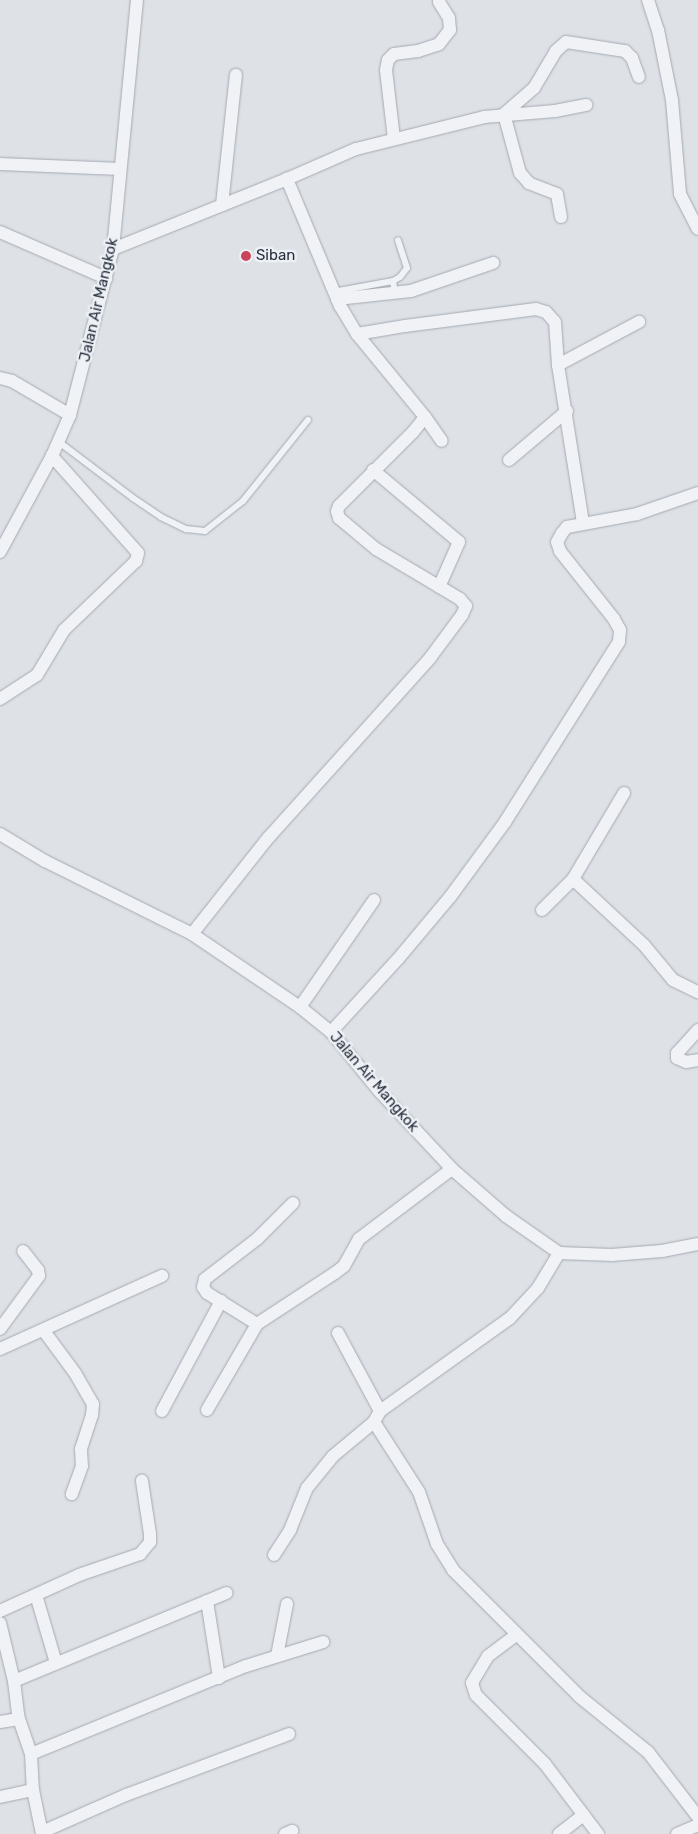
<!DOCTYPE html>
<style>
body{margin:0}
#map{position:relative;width:698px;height:1834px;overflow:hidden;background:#dee2e7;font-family:Rubik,sans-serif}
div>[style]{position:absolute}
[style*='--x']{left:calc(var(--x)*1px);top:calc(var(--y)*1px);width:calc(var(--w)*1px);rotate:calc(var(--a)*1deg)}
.roads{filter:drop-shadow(0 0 1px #a4a9b1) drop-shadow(0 0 1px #a4a9b1)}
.lane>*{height:6px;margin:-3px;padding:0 3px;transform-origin:3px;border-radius:3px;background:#f0f2f6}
.street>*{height:12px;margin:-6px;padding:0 6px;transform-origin:6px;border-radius:6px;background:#f0f2f6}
.dots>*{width:14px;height:14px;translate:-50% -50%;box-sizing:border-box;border:2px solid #edf0f5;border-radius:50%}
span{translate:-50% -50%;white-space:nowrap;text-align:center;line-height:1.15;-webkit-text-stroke:5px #edf0f5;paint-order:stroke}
.poi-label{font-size:15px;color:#28303e}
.left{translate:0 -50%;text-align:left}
.street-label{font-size:15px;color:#28303e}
</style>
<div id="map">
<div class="roads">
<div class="lane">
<div style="--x:393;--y:281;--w:8;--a:-30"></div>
<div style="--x:400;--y:277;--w:11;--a:-52"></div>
<div style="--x:407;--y:268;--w:29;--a:-108"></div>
<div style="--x:333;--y:292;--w:61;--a:-10.4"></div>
<div style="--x:393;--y:281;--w:12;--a:81"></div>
<div style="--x:59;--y:442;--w:93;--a:37.1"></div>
<div style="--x:133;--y:498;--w:34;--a:34"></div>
<div style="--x:161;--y:517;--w:28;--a:26"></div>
<div style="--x:186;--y:529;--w:19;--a:6"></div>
<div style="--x:205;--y:531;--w:48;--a:-38.3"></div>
<div style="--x:243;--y:501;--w:104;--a:-51.3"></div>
</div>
<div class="street">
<div style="--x:648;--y:0;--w:32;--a:72"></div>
<div style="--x:658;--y:30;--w:71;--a:78.7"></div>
<div style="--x:672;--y:100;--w:94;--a:85.1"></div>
<div style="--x:680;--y:194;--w:39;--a:63"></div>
<div style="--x:394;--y:139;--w:69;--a:-96.6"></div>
<div style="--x:386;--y:70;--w:10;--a:-79"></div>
<div style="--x:388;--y:60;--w:8;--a:-45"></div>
<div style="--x:394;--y:54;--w:24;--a:-7"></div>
<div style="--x:418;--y:51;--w:22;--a:-18"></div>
<div style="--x:439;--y:44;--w:18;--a:-52"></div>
<div style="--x:450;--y:30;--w:12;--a:-95"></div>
<div style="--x:449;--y:18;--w:19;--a:-122"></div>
<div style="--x:0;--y:164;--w:120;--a:2.4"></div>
<div style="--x:222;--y:205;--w:131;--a:-83.9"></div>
<div style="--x:561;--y:217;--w:23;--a:-100"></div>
<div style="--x:557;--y:194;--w:30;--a:-159"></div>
<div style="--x:529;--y:183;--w:13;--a:-132"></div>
<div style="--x:520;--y:173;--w:61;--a:-105.2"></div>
<div style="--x:504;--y:114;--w:40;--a:-41"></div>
<div style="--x:534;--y:88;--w:43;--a:-59.3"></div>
<div style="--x:556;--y:51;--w:13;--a:-42"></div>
<div style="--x:566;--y:42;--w:60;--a:8.7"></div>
<div style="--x:625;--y:51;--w:10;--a:45"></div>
<div style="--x:632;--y:58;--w:20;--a:70"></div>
<div style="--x:0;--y:232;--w:116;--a:23.5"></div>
<div style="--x:113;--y:249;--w:188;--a:-21.9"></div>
<div style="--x:287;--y:179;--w:75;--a:-23.5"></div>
<div style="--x:356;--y:149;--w:132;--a:-14"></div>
<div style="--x:484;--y:117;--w:71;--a:-4.8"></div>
<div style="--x:555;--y:111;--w:32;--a:-11"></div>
<div style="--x:337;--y:299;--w:74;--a:-6.2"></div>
<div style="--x:411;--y:291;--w:87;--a:-18.9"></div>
<div style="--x:357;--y:334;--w:49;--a:-9.5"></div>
<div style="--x:405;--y:326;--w:132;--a:-7.4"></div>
<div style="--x:536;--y:309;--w:10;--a:17"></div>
<div style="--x:546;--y:312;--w:13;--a:48"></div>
<div style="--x:555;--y:322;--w:43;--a:86"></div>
<div style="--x:558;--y:365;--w:160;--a:81"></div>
<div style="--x:558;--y:365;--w:92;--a:-28"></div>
<div style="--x:0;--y:378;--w:12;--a:14"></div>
<div style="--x:12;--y:381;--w:67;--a:30.4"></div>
<div style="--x:425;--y:417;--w:29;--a:55"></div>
<div style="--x:509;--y:460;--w:76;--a:-40.2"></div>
<div style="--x:373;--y:470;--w:112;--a:39.9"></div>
<div style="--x:459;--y:542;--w:49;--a:114"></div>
<div style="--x:0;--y:552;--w:109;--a:-61.6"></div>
<div style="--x:52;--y:456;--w:45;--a:-66.3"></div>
<div style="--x:70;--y:415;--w:171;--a:-75.5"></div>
<div style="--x:113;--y:249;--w:250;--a:-84.5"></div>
<div style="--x:0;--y:699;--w:44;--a:-33"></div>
<div style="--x:37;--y:675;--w:52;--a:-59"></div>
<div style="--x:64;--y:630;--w:100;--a:-43.8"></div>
<div style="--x:136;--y:561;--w:8;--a:-76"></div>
<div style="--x:138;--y:553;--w:130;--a:-131.6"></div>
<div style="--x:0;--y:834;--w:52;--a:31"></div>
<div style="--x:45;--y:861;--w:164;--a:26.4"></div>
<div style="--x:192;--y:934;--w:130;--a:34.1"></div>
<div style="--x:300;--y:1007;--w:40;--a:39"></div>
<div style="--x:331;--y:1032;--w:77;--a:50.8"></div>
<div style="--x:380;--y:1092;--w:105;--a:46.9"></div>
<div style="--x:452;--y:1169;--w:72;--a:41"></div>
<div style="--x:506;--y:1216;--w:65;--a:34.9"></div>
<div style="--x:559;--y:1253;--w:53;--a:2.2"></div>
<div style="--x:612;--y:1255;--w:50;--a:-4.6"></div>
<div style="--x:662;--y:1251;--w:37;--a:-11"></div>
<div style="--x:573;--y:879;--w:97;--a:42.9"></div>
<div style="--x:644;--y:945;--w:45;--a:50.4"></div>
<div style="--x:673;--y:980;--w:28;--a:26"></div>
<div style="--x:542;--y:910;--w:44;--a:-45"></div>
<div style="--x:573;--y:879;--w:100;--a:-59.3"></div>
<div style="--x:192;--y:934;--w:124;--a:-51.6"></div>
<div style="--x:269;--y:837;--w:241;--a:-48"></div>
<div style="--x:430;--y:658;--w:54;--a:-53.3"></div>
<div style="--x:462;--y:615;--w:10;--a:-66"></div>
<div style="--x:466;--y:606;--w:9;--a:-131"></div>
<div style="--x:460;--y:599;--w:98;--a:-149.2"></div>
<div style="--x:376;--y:549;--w:48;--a:-140"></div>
<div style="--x:339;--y:518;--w:7;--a:-106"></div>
<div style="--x:337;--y:511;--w:5;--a:-68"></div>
<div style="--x:339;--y:506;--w:105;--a:-45"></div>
<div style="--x:413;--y:432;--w:19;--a:-51"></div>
<div style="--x:425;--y:417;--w:107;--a:-129.3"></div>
<div style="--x:357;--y:334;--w:33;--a:-121"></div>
<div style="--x:340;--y:306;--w:138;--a:-112.7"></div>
<div style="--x:300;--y:1007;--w:130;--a:-55.3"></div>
<div style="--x:698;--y:1030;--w:31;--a:132"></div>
<div style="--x:677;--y:1053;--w:5;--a:90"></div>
<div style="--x:677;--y:1058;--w:10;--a:24"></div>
<div style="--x:686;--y:1062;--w:12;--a:-9"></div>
<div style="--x:331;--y:1032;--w:99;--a:-47.5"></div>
<div style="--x:398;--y:959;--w:81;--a:-50"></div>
<div style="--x:450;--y:897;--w:93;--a:-53.7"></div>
<div style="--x:505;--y:822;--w:213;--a:-57.7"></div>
<div style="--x:619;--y:642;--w:12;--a:-85"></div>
<div style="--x:620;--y:630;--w:13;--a:-119"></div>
<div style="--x:614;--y:619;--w:87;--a:-128.5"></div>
<div style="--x:560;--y:551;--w:9;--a:-108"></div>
<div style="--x:557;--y:542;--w:10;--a:-61"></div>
<div style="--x:562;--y:533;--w:8;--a:-50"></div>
<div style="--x:567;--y:527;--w:71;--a:-10.5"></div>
<div style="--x:637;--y:514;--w:65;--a:-19"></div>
<div style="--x:559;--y:1253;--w:41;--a:121"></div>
<div style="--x:538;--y:1288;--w:41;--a:133"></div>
<div style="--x:510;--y:1318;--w:160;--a:144.4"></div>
<div style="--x:380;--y:1411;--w:13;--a:119"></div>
<div style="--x:374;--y:1422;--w:83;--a:57.3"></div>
<div style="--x:419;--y:1492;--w:55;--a:70.9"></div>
<div style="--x:437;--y:1544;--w:31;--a:58"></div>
<div style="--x:453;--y:1570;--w:180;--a:45"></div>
<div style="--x:580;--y:1697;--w:87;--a:39"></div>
<div style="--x:648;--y:1752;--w:82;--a:52.4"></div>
<div style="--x:257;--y:1324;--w:59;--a:-148.2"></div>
<div style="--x:207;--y:1293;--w:7;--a:-124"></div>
<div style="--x:203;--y:1287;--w:8;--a:-76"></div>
<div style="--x:205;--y:1279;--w:66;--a:-37.6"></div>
<div style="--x:257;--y:1239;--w:51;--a:-45"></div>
<div style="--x:0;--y:1329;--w:66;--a:-53.7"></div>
<div style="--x:39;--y:1276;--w:6;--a:-99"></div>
<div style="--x:38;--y:1270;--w:24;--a:-128"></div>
<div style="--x:44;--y:1331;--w:52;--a:53.6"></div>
<div style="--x:75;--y:1373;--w:36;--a:60"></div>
<div style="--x:93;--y:1404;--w:11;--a:95"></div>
<div style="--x:92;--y:1415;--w:36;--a:108"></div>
<div style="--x:81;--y:1449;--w:17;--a:87"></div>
<div style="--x:82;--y:1466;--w:30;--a:110"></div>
<div style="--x:338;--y:1333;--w:89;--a:61.7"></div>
<div style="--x:0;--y:1349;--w:178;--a:-24.3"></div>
<div style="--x:207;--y:1410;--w:99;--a:-59.8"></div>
<div style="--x:257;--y:1324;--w:93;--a:-33.2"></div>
<div style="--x:335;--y:1273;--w:11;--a:-38"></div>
<div style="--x:344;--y:1266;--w:31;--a:-61"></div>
<div style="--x:359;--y:1239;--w:116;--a:-37"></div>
<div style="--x:162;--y:1411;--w:125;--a:-61.8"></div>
<div style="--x:274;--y:1555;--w:30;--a:-57"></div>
<div style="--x:290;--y:1530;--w:45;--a:-68"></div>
<div style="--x:307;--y:1488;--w:41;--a:-50.9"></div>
<div style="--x:333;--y:1456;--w:53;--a:-39.7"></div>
<div style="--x:36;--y:1595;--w:71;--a:73.6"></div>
<div style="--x:207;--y:1601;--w:78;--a:81.1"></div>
<div style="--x:0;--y:1611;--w:87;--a:-24.5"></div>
<div style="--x:79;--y:1575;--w:65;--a:-19"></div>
<div style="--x:140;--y:1554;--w:16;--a:-50"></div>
<div style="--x:150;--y:1542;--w:8;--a:-90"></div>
<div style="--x:150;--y:1534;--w:54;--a:-98.6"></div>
<div style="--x:0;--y:1623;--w:60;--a:76.4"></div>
<div style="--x:14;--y:1681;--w:38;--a:83"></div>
<div style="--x:19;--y:1719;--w:37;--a:71"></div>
<div style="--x:31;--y:1754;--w:36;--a:87"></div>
<div style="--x:33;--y:1790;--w:45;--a:78.4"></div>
<div style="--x:516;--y:1635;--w:35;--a:143"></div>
<div style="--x:488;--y:1656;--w:31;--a:121"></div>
<div style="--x:472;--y:1683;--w:13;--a:72"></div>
<div style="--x:476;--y:1695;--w:98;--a:45"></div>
<div style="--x:545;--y:1764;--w:88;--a:52.9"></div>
<div style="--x:277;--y:1656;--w:53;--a:-79.1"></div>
<div style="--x:14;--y:1681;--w:230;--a:-22.5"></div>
<div style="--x:0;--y:1722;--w:19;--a:-9"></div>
<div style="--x:31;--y:1754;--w:232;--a:-22.3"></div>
<div style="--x:246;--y:1666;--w:81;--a:-17.3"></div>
<div style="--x:0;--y:1797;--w:34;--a:-12"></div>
<div style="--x:42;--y:1832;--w:92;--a:-23.8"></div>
<div style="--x:126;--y:1795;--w:174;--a:-20.5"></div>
<div style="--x:285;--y:1834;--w:8;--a:-23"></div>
<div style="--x:559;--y:1834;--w:31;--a:-38"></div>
<div style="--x:677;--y:1834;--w:23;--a:-23"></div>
</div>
</div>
<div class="dots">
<div style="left:246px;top:256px;background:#ca455a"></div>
</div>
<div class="poi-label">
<span class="left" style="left:256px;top:256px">Siban</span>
</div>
<div class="street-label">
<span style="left:99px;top:300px;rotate:-77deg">Jalan Air Mangkok</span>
<span style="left:374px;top:1082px;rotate:49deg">Jalan Air Mangkok</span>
</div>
</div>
